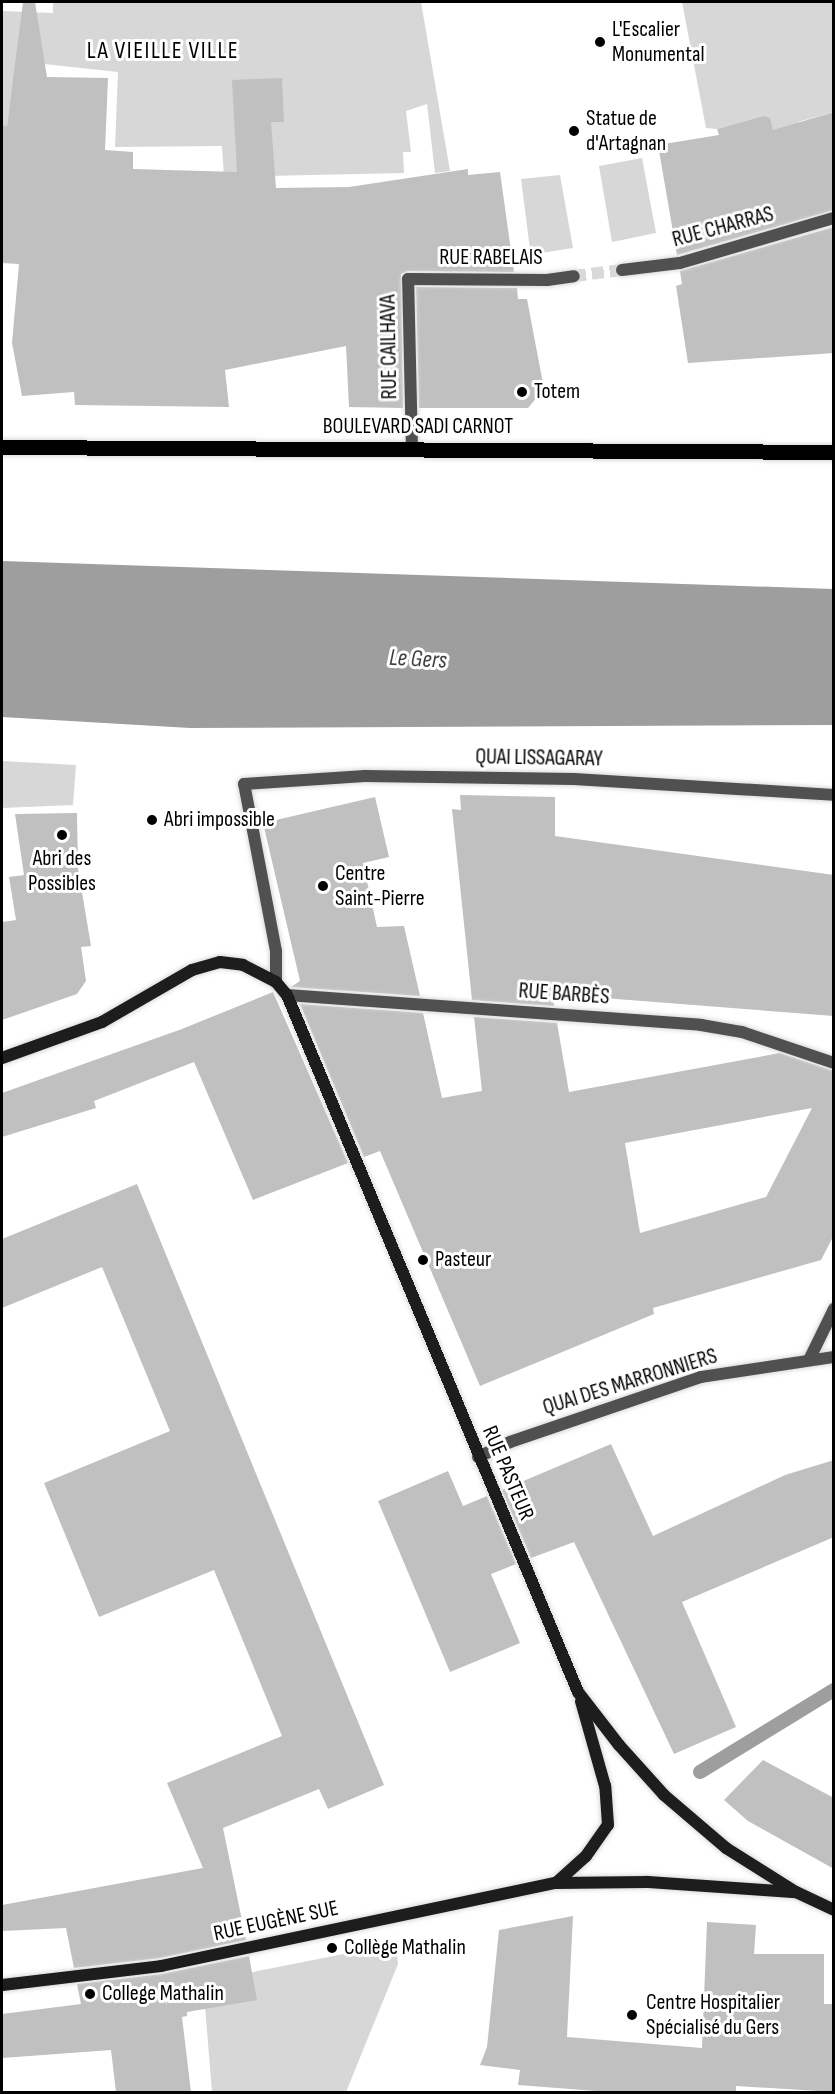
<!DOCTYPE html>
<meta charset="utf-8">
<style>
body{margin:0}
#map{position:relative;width:835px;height:2094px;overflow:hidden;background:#fff;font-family:"Sofia Sans Condensed",sans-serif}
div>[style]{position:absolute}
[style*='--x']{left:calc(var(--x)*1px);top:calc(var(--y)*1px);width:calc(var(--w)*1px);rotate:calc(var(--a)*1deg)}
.green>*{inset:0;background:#d7d7d7}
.water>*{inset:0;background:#9e9e9e}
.stream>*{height:14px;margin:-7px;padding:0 7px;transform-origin:7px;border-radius:7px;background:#9e9e9e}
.building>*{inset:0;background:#c0c0c0}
.minor-tunnel>*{height:12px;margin-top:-6px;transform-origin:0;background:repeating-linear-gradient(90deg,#d9d9d9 0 12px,transparent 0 18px)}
.roads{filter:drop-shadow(0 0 2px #dbdbdb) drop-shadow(0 0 2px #dbdbdb)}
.minor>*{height:12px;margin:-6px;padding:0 6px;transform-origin:6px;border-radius:6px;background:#505050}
.secondary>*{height:12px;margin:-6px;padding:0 6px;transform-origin:6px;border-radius:6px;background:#1d1d1d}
.primary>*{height:15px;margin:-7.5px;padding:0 7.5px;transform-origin:7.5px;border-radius:7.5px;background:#000}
.dots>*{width:16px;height:16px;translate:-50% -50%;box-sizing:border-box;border:3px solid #fff;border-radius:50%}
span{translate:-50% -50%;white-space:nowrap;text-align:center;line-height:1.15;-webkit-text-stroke:6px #fff;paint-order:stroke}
.poi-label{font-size:22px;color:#000}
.left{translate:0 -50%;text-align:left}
.street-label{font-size:22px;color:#000}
.neighbourhood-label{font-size:24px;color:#000;letter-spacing:1.5px}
.water-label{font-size:24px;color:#3f3f3f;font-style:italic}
.frame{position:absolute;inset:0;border:3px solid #000;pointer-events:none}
</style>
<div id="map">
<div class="green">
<div style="clip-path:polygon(53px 2px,421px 2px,450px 171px,435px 173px,427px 104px,406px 111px,411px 152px,403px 152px,404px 173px,224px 177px,222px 146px,115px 147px,118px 72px,16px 61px,7px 126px,2px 125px,2px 11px,53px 13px)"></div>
<div style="clip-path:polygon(682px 2px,833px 2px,833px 112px,798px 122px,802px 142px,779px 148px,763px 116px,717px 129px,706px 128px)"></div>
<div style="clip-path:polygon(642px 158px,656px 233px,612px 242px,599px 166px)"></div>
<div style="clip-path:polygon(560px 175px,573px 248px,541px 253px,530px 249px,521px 179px)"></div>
<div style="clip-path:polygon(2px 761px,76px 765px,73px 805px,2px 808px)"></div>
<div style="clip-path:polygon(384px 1946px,397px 1954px,398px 1964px,346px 2092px,212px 2092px,203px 1982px)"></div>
</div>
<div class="water">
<div style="clip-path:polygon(2px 561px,833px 589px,833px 725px,190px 728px,2px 717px)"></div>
</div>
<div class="stream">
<div style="--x:700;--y:1772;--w:157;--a:-31.5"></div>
</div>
<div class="building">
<div style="clip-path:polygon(23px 2px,35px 2px,47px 77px,108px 78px,105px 150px,133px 152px,133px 169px,237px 172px,232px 80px,282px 78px,284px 122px,271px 122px,276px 188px,349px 187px,468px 169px,468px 175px,500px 172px,514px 272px,408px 271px,401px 274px,403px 408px,349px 407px,346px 346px,225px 370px,229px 407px,75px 405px,74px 392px,22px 396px,12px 343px,19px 264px,2px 263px,2px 125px,7px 126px)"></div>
<div style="clip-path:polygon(834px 112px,834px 210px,677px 255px,658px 145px,719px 135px,717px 129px,763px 116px,770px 118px,773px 130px)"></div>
<div style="clip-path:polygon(834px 227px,834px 353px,688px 363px,676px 286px,682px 284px,680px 271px)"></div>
<div style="clip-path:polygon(416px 287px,517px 288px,518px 299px,527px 299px,544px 389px,528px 408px,419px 408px)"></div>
<div style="clip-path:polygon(460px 795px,555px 797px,555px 836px,834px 875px,834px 1016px,552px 994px,554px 1006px,472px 1000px,452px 809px,461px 810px)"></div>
<div style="clip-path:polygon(375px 797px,389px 857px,363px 863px,377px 927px,404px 926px,420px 996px,291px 987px,300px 981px,263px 823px)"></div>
<div style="clip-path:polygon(77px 813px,78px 868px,91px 946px,81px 947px,86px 981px,77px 994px,2px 1020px,2px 922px,16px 920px,9px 877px,24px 875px,15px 814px)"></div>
<div style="clip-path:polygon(273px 992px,348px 1163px,253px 1200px,194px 1062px,94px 1101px,96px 1108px,2px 1137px,2px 1093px,182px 1029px)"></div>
<div style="clip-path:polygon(evenodd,300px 1004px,423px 1013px,442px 1098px,482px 1091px,474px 1017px,557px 1023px,569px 1092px,780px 1053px,834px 1071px,834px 1235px,821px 1260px,653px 1308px,654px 1314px,480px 1386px,380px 1151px,364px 1157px,300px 1004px,812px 1108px,766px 1197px,640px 1233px,625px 1143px,812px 1108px)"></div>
<div style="clip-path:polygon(137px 1184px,384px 1785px,328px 1809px,319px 1789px,223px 1828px,246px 1940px,160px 1958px,74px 1968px,66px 1928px,2px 1931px,2px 1905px,203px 1868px,167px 1783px,282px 1736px,214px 1570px,99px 1617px,44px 1483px,170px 1431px,102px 1267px,2px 1308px,2px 1239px)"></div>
<div style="clip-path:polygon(611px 1444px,653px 1536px,785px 1475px,834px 1460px,834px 1537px,682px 1602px,736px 1727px,674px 1754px,574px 1542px,531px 1558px,502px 1490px)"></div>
<div style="clip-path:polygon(448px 1471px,463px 1506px,487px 1496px,516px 1564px,491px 1574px,520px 1643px,450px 1672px,378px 1501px)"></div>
<div style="clip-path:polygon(763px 1760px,834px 1798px,834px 1869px,748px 1821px,724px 1800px)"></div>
<div style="clip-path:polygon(573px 1916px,567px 2037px,702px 2048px,707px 1922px,756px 1925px,754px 1954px,824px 1954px,824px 2004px,834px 2004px,834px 2092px,736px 2086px,736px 2092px,609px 2092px,518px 2085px,520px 2070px,480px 2065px,487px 2047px,499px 1930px)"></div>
<div style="clip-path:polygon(249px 1956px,257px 2000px,187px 2012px,187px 2016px,182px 2017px,191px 2092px,116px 2092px,111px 2050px,2px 2058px,2px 2014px,81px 2004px,77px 1984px,162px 1974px)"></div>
</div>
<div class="minor-tunnel">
<div style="--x:574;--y:276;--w:48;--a:-7.1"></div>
</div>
<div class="roads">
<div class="minor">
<div style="--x:622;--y:270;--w:58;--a:-6.9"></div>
<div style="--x:680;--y:263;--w:160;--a:-16.3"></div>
<div style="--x:412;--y:450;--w:171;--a:-91.3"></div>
<div style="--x:408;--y:279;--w:139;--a:0.4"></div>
<div style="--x:547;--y:280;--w:27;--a:-8"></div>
<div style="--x:276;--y:982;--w:31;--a:-90"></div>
<div style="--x:276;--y:951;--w:170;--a:-100.8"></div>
<div style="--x:244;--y:784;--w:121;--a:-3.8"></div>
<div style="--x:365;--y:776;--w:209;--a:0.8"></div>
<div style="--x:574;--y:779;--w:260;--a:3.5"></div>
<div style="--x:287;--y:995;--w:415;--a:4.1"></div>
<div style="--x:701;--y:1025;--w:42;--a:9.7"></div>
<div style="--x:742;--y:1032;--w:97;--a:18.6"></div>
<div style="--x:810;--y:1358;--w:55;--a:-63.9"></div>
<div style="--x:478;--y:1457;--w:35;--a:-25"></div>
<div style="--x:510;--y:1442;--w:202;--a:-18.8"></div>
<div style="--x:701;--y:1377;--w:134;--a:-8.6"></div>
</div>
<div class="secondary">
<div style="--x:2;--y:1058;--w:106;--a:-19.8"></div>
<div style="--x:102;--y:1022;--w:104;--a:-30"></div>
<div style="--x:192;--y:970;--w:29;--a:-16"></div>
<div style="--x:220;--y:962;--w:23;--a:7"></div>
<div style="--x:243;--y:965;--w:37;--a:27"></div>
<div style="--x:276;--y:982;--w:17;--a:50"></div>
<div style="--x:287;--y:995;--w:755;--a:67.34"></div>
<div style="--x:578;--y:1692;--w:67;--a:52.3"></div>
<div style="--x:619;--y:1745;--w:67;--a:48"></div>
<div style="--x:664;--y:1795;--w:82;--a:40.5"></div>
<div style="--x:726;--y:1848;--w:83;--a:32.2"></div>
<div style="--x:796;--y:1892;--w:42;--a:25.3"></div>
<div style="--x:556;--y:1883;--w:40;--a:-42"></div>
<div style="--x:586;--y:1856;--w:38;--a:-55"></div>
<div style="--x:608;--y:1825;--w:39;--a:-94"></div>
<div style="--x:605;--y:1786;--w:88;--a:-105.8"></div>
<div style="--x:2;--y:1985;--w:160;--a:-6.8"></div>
<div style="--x:161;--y:1966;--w:404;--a:-11.9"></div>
<div style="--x:556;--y:1883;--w:91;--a:-0.6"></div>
<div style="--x:647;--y:1882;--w:147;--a:3.9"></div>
</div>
<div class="primary">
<div style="--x:2;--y:447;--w:832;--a:0.34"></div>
</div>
</div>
<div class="dots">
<div style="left:600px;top:42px;background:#000"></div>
<div style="left:574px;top:131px;background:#000"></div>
<div style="left:522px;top:392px;background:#000"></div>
<div style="left:152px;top:820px;background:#000"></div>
<div style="left:62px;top:835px;background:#000"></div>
<div style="left:323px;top:886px;background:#000"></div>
<div style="left:423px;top:1260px;background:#000"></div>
<div style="left:332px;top:1948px;background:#000"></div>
<div style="left:90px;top:1994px;background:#000"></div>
<div style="left:632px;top:2015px;background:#000"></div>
</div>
<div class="poi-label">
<span class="left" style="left:612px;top:42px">L'Escalier<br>Monumental</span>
<span class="left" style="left:586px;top:131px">Statue de<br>d'Artagnan</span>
<span class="left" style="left:534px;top:392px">Totem</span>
<span class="left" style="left:164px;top:820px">Abri impossible</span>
<span style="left:62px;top:871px">Abri des<br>Possibles</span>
<span class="left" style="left:335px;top:886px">Centre<br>Saint-Pierre</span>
<span class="left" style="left:435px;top:1260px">Pasteur</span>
<span class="left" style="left:344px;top:1948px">Collège Mathalin</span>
<span class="left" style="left:102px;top:1994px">College Mathalin</span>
<span class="left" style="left:646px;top:2015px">Centre Hospitalier<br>Spécialisé du Gers</span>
</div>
<div class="street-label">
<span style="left:723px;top:227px;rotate:-15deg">RUE CHARRAS</span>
<span style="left:491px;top:258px">RUE RABELAIS</span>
<span style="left:389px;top:347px;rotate:-91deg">RUE CAILHAVA</span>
<span style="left:418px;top:427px">BOULEVARD SADI CARNOT</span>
<span style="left:539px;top:758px;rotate:1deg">QUAI LISSAGARAY</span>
<span style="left:564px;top:994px;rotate:4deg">RUE BARBÈS</span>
<span style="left:630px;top:1382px;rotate:-17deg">QUAI DES MARRONNIERS</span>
<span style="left:508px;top:1473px;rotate:67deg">RUE PASTEUR</span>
<span style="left:276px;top:1921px;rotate:-12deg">RUE EUGÈNE SUE</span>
</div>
<div class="neighbourhood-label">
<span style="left:163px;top:51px">LA VIEILLE VILLE</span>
</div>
<div class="water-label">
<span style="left:418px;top:659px;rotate:3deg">Le Gers</span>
</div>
<div class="frame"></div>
</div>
